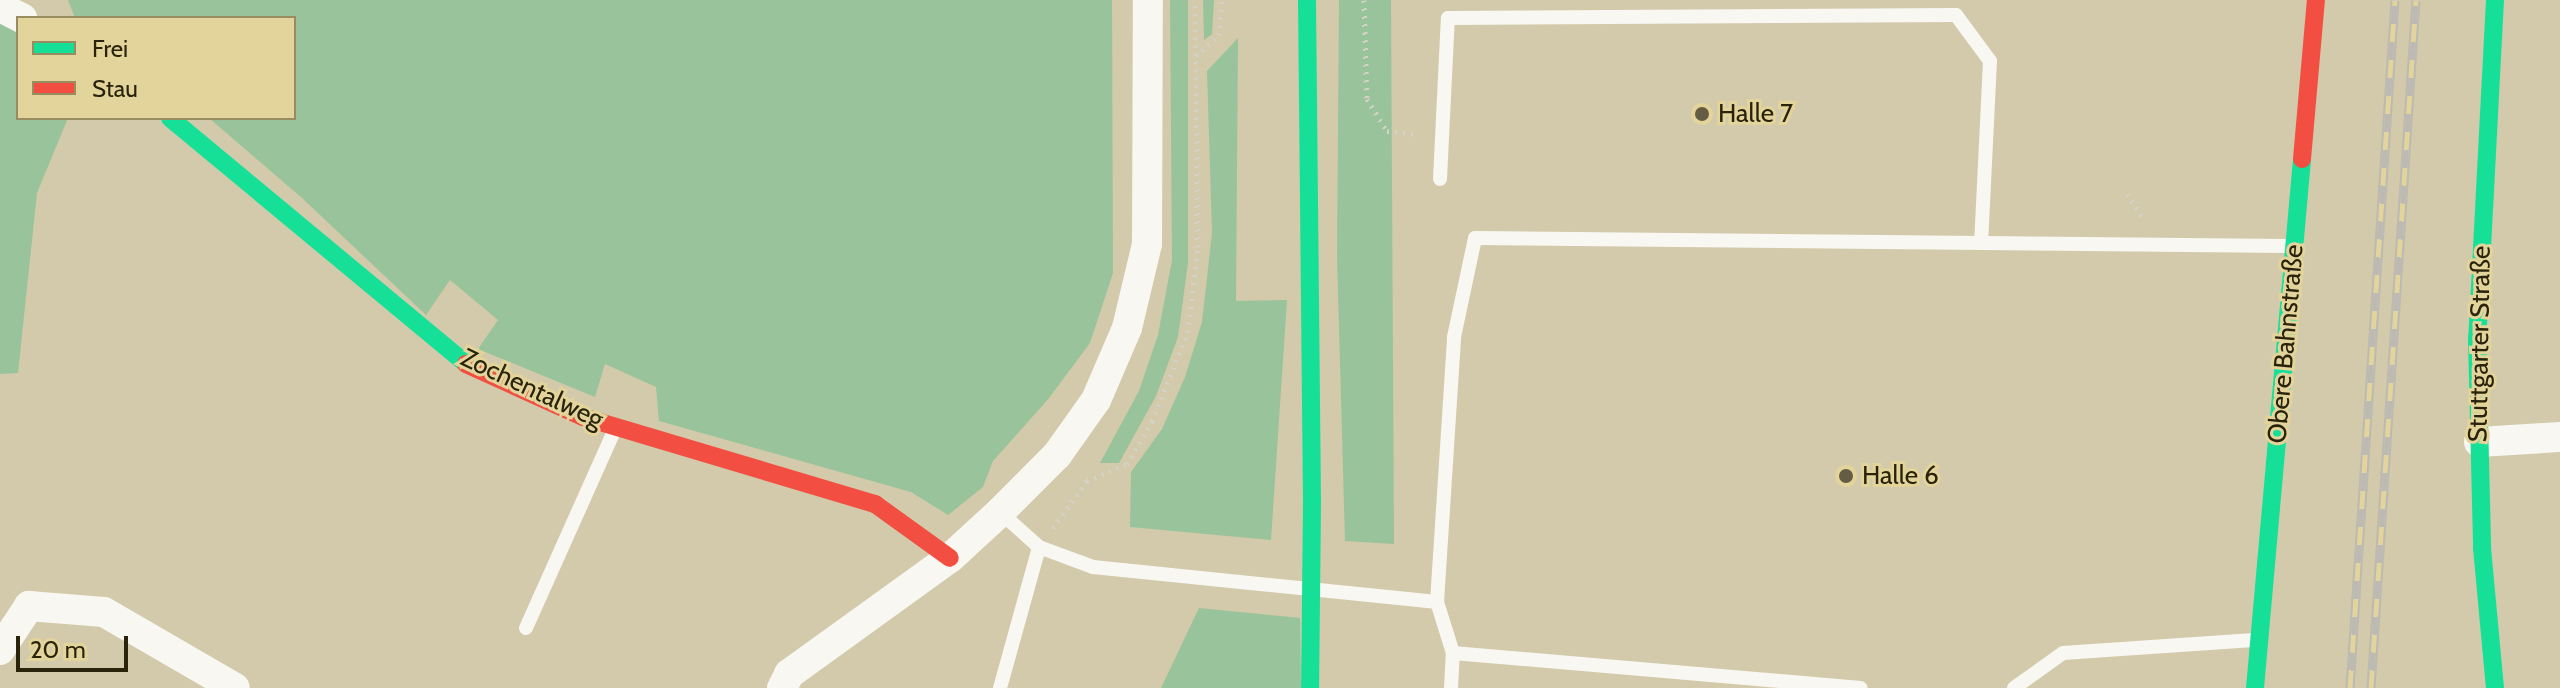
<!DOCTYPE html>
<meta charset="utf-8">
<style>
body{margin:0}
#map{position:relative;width:2560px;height:688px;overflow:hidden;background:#d2caaa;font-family:Cabin,sans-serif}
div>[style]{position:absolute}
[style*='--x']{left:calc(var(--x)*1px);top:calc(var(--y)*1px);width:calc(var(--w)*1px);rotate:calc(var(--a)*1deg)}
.green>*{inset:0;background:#99c39a}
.path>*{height:5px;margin-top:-2.5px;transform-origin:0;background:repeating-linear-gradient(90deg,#d4d1c7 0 2px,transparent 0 8px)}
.lane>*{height:14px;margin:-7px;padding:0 7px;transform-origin:7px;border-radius:7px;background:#f8f7f2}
.street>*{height:30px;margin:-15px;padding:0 15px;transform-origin:15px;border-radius:15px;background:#f8f7f2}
.fast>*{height:18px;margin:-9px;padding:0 9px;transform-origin:9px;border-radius:9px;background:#16e098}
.jam>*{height:18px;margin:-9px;padding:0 9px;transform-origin:9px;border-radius:9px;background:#f24e42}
.rail>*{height:9px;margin-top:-4.5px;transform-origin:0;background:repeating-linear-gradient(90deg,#e2d49a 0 18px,#bcbab2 0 36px);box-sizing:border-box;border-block:2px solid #bcbab2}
.dots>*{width:22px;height:22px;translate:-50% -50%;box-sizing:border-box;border:4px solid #e2d49a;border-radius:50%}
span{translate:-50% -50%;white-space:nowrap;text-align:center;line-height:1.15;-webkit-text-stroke:6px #e2d49a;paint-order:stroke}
.poi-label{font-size:26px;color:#29230c}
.left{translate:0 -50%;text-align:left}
.street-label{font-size:26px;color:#29230c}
.legend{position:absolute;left:16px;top:16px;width:280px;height:104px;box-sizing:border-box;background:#e2d49a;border:2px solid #988d61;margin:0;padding:10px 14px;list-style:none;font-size:24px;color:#29230c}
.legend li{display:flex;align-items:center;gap:16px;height:40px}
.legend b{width:40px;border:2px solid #988d61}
.scale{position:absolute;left:16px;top:636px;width:112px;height:36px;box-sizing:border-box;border:4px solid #29230c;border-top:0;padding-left:10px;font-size:24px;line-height:28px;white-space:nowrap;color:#29230c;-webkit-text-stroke:6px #e2d49a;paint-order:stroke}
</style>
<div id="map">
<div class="green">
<div style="clip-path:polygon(68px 0,1112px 0,1113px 273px,1090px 343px,1049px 398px,993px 461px,983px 487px,948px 515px,911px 492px,659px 421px,656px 387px,605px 364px,595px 397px,478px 349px,498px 320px,450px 280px,426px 315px,302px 198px,209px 118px,294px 118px,294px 18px,75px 18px)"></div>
<div style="clip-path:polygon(1170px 0,1188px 0,1188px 263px,1178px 337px,1156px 396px,1119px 463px,1100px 463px,1139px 391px,1158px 335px,1172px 260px)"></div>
<div style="clip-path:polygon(1203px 0,1214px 0,1212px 34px,1204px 40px)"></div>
<div style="clip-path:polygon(1339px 0,1391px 0,1394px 544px,1345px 541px,1337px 256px)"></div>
<div style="clip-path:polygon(0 20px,18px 30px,18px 118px,68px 118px,37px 193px,18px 373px,0 374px)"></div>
<div style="clip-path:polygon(1238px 38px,1236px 301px,1287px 300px,1271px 540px,1130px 527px,1131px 472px,1162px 429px,1185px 377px,1202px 322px,1212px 233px,1207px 71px)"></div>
<div style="clip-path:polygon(1199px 608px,1300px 618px,1301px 688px,1161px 688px)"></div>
</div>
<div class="path">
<div style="--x:1364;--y:0;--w:99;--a:88.3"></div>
<div style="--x:1367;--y:99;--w:38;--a:58"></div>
<div style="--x:1387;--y:131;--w:30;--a:6"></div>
<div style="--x:1196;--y:56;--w:31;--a:-42"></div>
<div style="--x:1219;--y:35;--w:35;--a:-85"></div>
<div style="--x:2127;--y:194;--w:29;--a:56"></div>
<div style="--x:1053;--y:528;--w:58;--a:-54.1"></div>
<div style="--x:1087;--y:481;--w:43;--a:-23"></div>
<div style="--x:1127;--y:464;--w:50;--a:-59.8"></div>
<div style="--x:1152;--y:421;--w:96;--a:-68"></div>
<div style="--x:1188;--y:332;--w:86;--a:-83.3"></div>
<div style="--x:1198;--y:247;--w:247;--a:-90.7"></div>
</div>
<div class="lane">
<div style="--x:1440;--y:179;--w:161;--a:-87.2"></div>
<div style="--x:1448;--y:18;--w:508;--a:-0.34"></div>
<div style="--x:1956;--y:15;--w:57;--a:53.5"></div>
<div style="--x:1990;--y:61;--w:182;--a:92.8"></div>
<div style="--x:1039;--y:547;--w:58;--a:20.3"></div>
<div style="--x:1093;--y:567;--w:346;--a:5.8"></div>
<div style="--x:1437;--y:602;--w:53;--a:72.6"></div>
<div style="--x:1453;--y:653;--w:409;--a:4.9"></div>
<div style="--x:1437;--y:602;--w:266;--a:-86.3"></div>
<div style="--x:1454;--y:337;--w:101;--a:-78"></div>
<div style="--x:1475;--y:238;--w:817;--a:0.56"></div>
<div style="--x:526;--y:628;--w:216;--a:-65.9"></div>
<div style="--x:1000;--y:688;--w:146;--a:-74.5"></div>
<div style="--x:1039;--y:547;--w:52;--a:-138.1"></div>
<div style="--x:1451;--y:688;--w:35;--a:-87"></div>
<div style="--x:2014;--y:688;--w:60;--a:-35.5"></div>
<div style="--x:2063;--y:653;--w:191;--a:-3.9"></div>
</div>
<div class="street">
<div style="--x:0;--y:7;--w:25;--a:27"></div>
<div style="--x:2479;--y:442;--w:81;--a:-3.5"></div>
<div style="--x:0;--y:650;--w:53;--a:-56.6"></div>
<div style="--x:29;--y:606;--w:75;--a:4.6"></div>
<div style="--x:104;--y:612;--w:151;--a:30.1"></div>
<div style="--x:782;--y:688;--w:16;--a:-63"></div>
<div style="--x:789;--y:674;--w:198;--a:-35.8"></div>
<div style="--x:950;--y:558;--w:68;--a:-42.6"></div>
<div style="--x:1000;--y:512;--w:81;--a:-45"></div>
<div style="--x:1057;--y:455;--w:67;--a:-54.7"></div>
<div style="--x:1096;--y:400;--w:78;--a:-66.7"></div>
<div style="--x:1127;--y:328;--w:86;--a:-76.6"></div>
<div style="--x:1147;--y:244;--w:244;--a:-89.8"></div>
</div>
<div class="fast">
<div style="--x:1307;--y:0;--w:504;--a:89.43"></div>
<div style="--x:1312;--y:504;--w:184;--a:90.6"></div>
<div style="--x:2495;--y:0;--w:338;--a:93"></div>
<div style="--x:2477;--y:338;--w:210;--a:88.6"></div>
<div style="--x:2482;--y:548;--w:141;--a:84.7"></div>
<div style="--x:170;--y:118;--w:385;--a:39.7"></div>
<div style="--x:2255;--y:688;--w:531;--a:-84.92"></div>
</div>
<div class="jam">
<div style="--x:2302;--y:159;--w:160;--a:-85"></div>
<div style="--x:466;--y:364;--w:128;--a:24.4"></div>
<div style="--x:583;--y:417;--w:305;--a:16.6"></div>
<div style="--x:875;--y:504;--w:92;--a:35.8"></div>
</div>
<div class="rail">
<div style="--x:2350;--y:688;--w:689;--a:-86.26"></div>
<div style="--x:2371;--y:688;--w:689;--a:-86.26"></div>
</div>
<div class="dots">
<div style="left:1702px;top:114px;background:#645d43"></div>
<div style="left:1846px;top:476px;background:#645d43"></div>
</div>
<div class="poi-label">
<span class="left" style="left:1718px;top:114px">Halle 7</span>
<span class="left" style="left:1862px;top:476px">Halle 6</span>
</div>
<div class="street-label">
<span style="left:2286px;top:344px;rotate:-85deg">Obere Bahnstraße</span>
<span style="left:2480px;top:344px;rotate:-89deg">Stuttgarter Straße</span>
<span style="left:532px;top:389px;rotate:25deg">Zochentalweg</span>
</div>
<ul class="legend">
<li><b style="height:10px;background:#16e098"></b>Frei</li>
<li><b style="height:10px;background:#f24e42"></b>Stau</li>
</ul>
<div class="scale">20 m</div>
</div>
